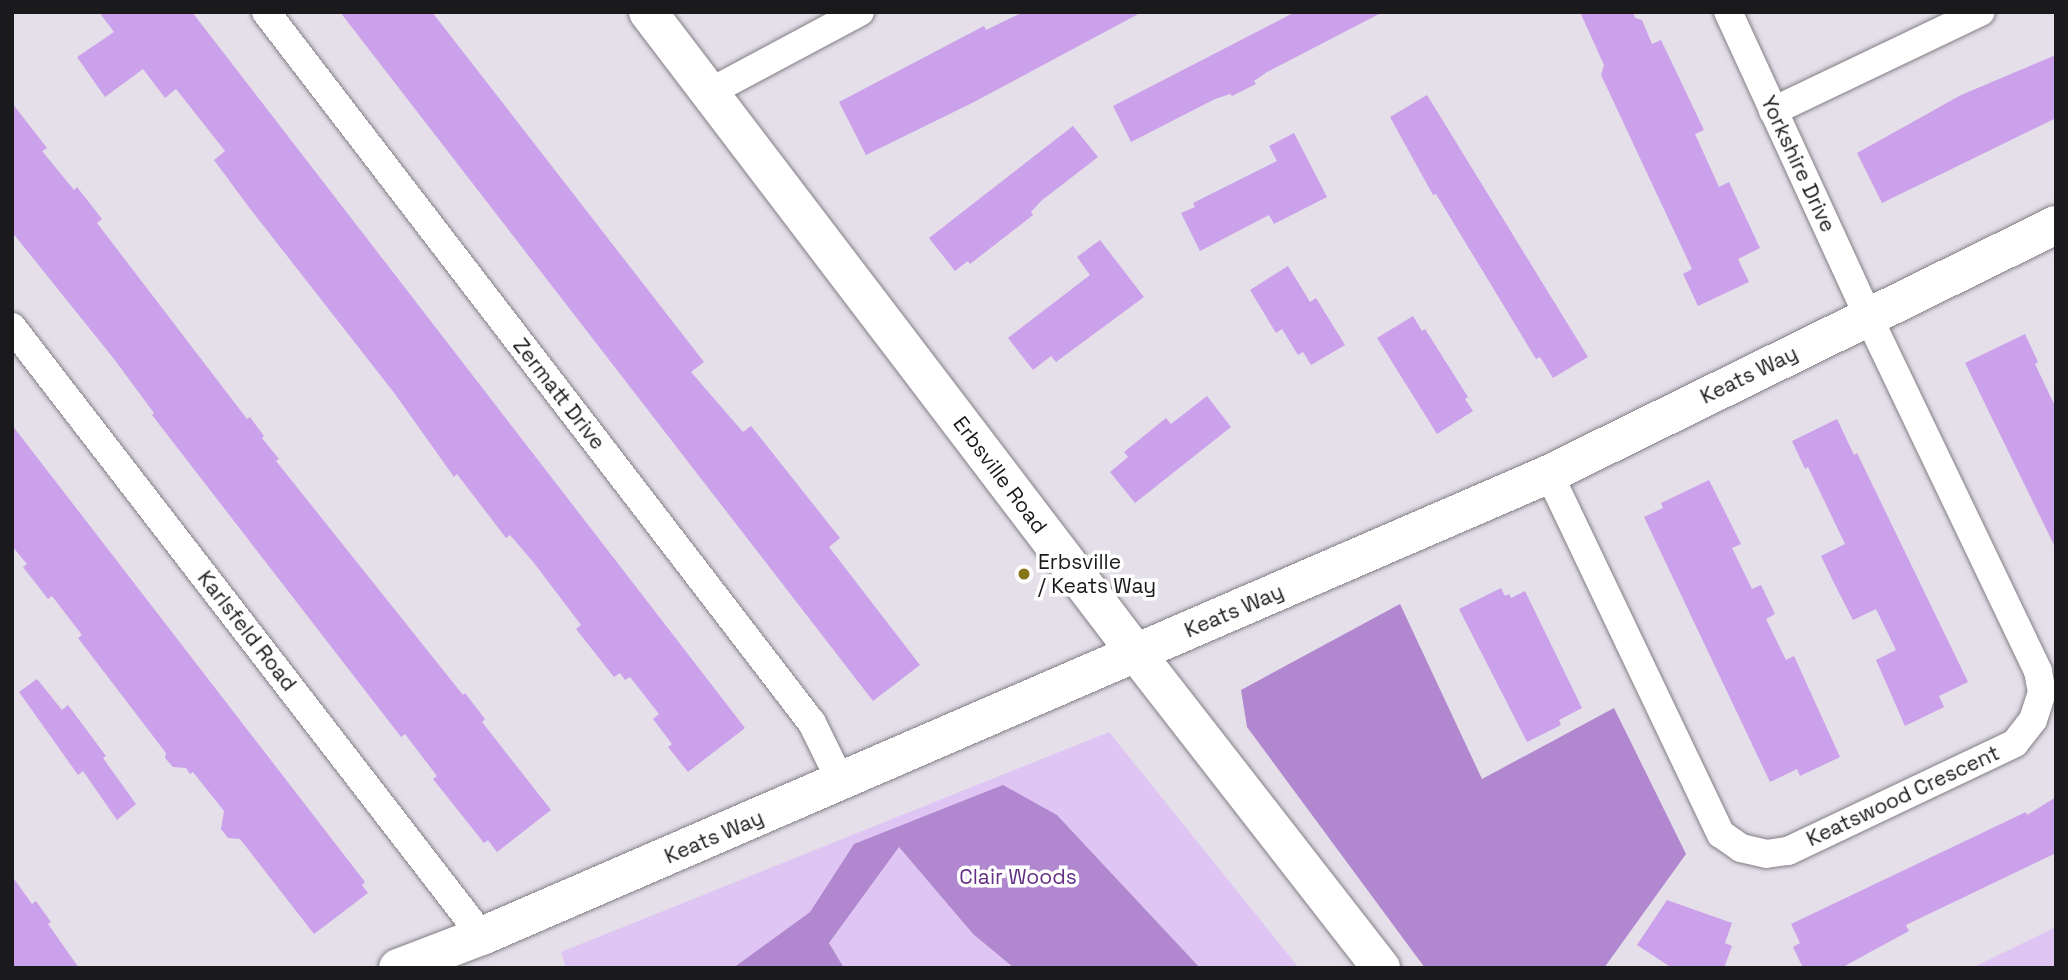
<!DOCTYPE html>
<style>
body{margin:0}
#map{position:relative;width:2068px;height:980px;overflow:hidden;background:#e4dfe8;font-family:"Space Grotesk",sans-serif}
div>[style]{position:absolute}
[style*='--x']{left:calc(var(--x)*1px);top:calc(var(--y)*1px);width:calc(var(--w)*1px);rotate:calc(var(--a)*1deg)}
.green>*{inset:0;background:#dfc5f4}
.forest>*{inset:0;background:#b187d0}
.building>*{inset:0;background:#cca1eb}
.roads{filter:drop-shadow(0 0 2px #827e86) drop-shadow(0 0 2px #827e86)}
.street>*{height:28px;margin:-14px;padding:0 14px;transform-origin:14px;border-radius:14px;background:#fff}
.secondary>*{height:38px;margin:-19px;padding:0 19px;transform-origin:19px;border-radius:19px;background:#fff}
.dots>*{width:19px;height:19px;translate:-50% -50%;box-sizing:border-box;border:4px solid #fff;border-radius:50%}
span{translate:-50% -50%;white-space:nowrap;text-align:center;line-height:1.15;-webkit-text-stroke:7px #fff;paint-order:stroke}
.street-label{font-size:21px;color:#1a191c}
.poi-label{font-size:21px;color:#1a191c}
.left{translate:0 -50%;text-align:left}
.park-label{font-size:21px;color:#642e85}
.frame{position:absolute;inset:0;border:14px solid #1a191c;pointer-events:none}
</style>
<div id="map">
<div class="green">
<div style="clip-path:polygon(1109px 732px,1299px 968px,1200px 968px,1057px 815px,854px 844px,810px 912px,733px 968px,566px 968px,561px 952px)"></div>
<div style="clip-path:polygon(899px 847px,973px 934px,1014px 968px,844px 968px,829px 943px)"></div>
<div style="clip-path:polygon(2056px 927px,2056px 968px,1972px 968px)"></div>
</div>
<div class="forest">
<div style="clip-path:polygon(1400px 604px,1482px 779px,1614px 708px,1686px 854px,1604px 968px,1425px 968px,1247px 727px,1241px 690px)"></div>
<div style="clip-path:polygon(1003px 785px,1057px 815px,1200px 968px,1014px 968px,973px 934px,899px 847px,829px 943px,844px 968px,733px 968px,810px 912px,854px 844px)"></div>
</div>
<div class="building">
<div style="clip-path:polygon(99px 12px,192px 12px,745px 728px,688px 772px,668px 747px,672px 744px,653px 719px,659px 714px,630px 677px,625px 680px,620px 673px,614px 677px,576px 629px,581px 625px,534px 563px,510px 535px,506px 538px,457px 474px,454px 477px,395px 394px,248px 206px,214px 160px,225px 151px,176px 89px,165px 98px,143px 69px,105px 97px,77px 57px,114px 32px)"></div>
<div style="clip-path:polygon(340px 12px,432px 12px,704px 362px,691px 372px,743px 432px,751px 426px,840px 538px,829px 547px,920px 665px,873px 701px)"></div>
<div style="clip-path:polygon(1023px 12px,1142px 12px,974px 102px,866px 155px,839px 102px,984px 26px,986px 30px)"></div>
<div style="clip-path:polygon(1295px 12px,1383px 12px,1267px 72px,1254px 81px,1256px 84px,1232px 96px,1230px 94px,1215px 99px,1131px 142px,1113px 106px)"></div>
<div style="clip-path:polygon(1580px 12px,1633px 12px,1635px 18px,1642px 20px,1652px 44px,1661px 40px,1704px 130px,1695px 134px,1719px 187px,1729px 182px,1760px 248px,1738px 259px,1749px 282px,1698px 306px,1683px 274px,1692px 269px,1601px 75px,1604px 65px)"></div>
<div style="clip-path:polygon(2056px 55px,2056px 118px,1882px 203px,1857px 153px,1961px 95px)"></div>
<div style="clip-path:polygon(1427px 95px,1588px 357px,1553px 378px,1540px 357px,1536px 359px,1436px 194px,1433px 195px,1390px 117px)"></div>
<div style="clip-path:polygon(12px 103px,47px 148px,42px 151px,74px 190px,77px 187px,102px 219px,97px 223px,247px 419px,250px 417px,264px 436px,262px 438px,279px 459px,276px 461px,463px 695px,465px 693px,485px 719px,482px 722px,551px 810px,497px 852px,488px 840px,484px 843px,433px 779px,437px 776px,405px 734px,401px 737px,152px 415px,154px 413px,114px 359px,12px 232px)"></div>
<div style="clip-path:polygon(1073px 126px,1098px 157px,1041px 201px,1031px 212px,1033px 215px,970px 264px,968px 261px,955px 271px,929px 238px)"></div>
<div style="clip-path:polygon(1294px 133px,1327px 197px,1274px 224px,1269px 215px,1200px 251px,1181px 213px,1195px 207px,1193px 203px,1277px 161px,1269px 146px)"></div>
<div style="clip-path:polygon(1100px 240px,1144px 297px,1056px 362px,1051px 356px,1033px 370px,1008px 338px,1090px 275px,1077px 257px)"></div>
<div style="clip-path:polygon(1288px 266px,1310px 302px,1316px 298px,1345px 345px,1311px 365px,1303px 352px,1298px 355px,1282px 329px,1276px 333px,1250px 290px)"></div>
<div style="clip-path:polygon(1413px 316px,1422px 331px,1425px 329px,1468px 397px,1465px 399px,1473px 411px,1437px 434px,1377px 338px)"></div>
<div style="clip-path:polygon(2025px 334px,2038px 362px,2035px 364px,2056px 408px,2056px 549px,1965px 363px)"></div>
<div style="clip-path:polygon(1207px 396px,1231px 427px,1135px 503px,1110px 472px,1128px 457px,1124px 452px,1166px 418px,1171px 424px)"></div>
<div style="clip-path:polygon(1837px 419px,1854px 455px,1857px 453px,1968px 682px,1939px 696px,1944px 707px,1905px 726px,1876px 660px,1896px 650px,1876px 609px,1853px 620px,1835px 585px,1821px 556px,1845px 544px,1808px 467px,1805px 469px,1792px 441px)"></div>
<div style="clip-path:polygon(12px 425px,365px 882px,362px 885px,368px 893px,314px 934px,240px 839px,228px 838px,221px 829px,224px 811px,193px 772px,190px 774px,186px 768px,173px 767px,165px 758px,166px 753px,78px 638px,82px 635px,52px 596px,48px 599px,23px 567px,27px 564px,12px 546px)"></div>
<div style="clip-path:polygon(1709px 480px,1741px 544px,1732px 548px,1752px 589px,1761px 585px,1775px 614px,1766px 619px,1786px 660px,1794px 656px,1840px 757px,1800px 776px,1797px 769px,1770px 782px,1644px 517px,1663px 508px,1661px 503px)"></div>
<div style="clip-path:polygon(1501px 588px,1505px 596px,1509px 594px,1511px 598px,1525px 591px,1582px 708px,1559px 720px,1561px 725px,1527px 742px,1459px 609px)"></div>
<div style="clip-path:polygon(37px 679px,62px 710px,68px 705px,106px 756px,103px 758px,136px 804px,117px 820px,83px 771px,78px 775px,19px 692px)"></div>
<div style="clip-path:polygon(2056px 797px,2056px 853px,1906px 925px,1909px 931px,1841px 968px,1803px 968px,1793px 947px,1800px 943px,1791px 924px,2026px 812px,2027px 815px)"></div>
<div style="clip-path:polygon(12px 876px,32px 904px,36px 901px,51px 922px,48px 924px,79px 968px,12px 968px)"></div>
<div style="clip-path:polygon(1667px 900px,1732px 923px,1725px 943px,1732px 946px,1724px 968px,1672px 968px,1637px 945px)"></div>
</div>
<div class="roads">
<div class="street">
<div style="--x:266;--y:12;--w:896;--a:52.48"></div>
<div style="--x:812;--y:723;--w:66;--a:63.8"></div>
<div style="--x:710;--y:92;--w:170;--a:-28.1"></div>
<div style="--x:1773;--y:111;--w:230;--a:-25.5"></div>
<div style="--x:12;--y:327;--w:769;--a:52.34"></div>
<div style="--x:1549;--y:474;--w:399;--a:64.5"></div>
<div style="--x:1721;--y:834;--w:24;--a:35"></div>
<div style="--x:1741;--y:848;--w:26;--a:13"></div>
<div style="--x:1766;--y:854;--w:22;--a:-8"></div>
<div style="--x:1788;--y:851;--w:251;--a:-25.4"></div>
<div style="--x:2015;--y:743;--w:29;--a:-52"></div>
<div style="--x:2033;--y:720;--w:29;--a:-72"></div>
<div style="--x:2042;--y:692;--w:21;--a:-101"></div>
<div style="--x:2038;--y:671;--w:394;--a:-115.6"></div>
<div style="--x:1868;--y:316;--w:335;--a:-114.7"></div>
</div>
<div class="secondary">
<div style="--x:648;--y:12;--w:806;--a:52.72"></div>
<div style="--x:1136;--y:653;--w:399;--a:52.1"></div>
<div style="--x:398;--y:968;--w:90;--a:-20.9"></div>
<div style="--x:482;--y:936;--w:1163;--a:-23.41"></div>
<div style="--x:1549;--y:474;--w:565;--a:-26.16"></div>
</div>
</div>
<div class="dots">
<div style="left:1024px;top:574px;background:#837518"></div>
</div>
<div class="street-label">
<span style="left:1798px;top:164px;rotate:65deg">Yorkshire Drive</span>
<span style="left:1749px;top:375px;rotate:-26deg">Keats Way</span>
<span style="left:559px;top:394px;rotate:52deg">Zermatt Drive</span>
<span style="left:1000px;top:475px;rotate:53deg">Erbsville Road</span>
<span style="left:1234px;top:611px;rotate:-23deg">Keats Way</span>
<span style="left:247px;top:631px;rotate:52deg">Karlsfeld Road</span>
<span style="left:1903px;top:796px;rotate:-25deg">Keatswood Crescent</span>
<span style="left:714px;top:837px;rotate:-23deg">Keats Way</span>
</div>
<div class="poi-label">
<span class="left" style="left:1038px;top:574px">Erbsville<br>/ Keats Way</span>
</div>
<div class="park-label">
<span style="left:1018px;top:877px">Clair Woods</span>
</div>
<div class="frame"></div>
</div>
